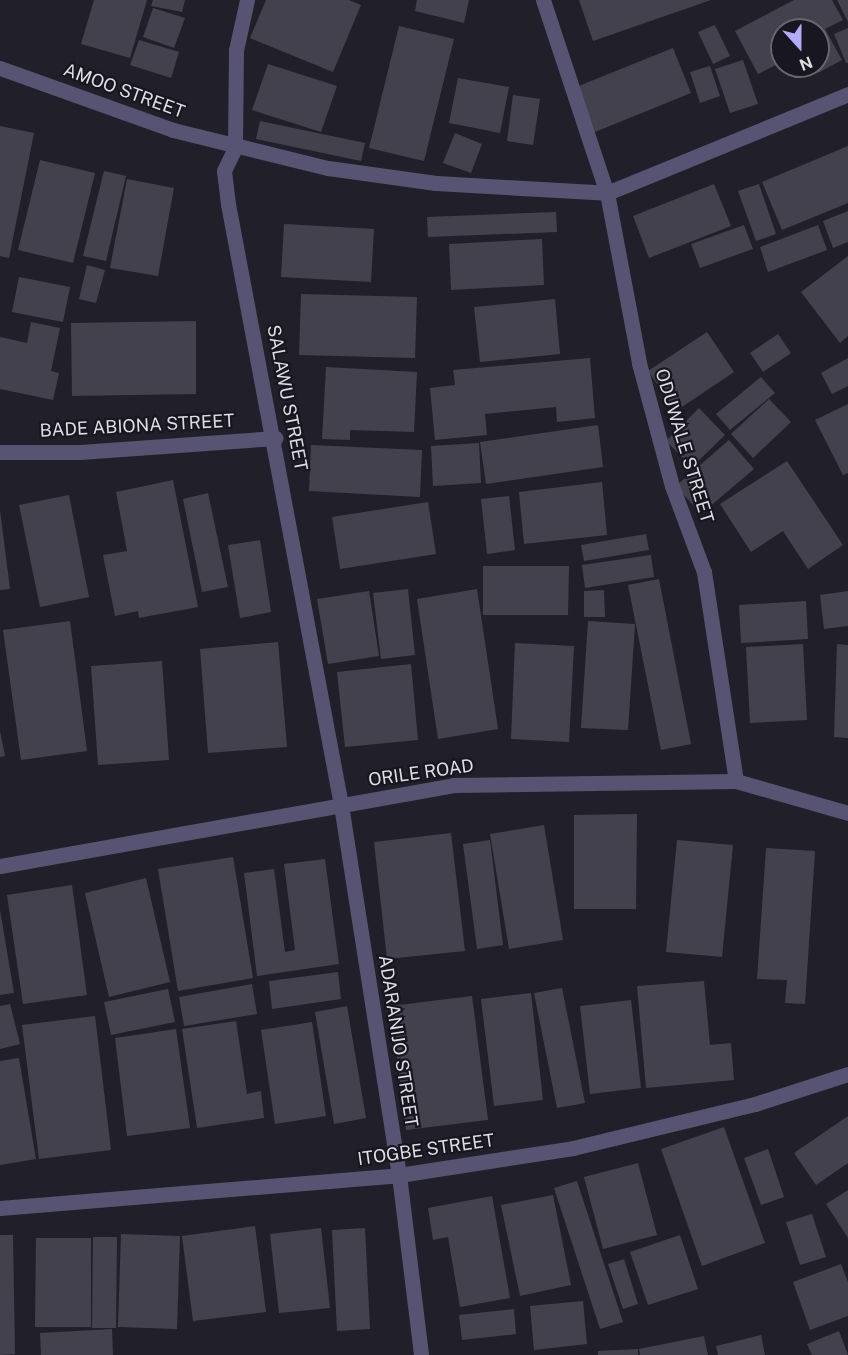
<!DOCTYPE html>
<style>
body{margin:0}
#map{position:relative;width:848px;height:1355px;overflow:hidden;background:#21202a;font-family:"Public Sans",sans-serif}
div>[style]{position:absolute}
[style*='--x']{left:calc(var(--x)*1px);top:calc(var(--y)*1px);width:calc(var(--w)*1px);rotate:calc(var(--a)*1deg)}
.building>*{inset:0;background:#42414d}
.minor>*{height:15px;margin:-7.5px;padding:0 7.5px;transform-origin:7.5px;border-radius:7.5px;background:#575473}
span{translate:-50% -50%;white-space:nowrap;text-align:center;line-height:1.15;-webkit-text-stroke:4.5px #171621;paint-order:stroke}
.street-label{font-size:18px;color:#dddde4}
.north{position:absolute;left:770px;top:18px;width:60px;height:60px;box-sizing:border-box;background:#171621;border:2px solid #66666f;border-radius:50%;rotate:159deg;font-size:16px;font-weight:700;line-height:24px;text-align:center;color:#dddde4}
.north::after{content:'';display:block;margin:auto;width:21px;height:27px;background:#b5acf9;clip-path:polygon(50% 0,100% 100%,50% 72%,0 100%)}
</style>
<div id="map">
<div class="building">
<div style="clip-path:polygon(94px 0,147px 0,130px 58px,81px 44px)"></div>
<div style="clip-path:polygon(153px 0,185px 0,182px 12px,151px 6px)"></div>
<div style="clip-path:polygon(266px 0,349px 0,361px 5px,333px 72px,250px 38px)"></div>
<div style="clip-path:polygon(417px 0,469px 0,464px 23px,415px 11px)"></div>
<div style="clip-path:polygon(579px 0,711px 0,593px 41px)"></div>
<div style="clip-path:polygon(794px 0,832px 0,843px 20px,825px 29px,842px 60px,818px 73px,818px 30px,782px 30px,782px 62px,758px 74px,735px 31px)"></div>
<div style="clip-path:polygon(837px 0,848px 0,848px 22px)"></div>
<div style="clip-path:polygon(153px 8px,185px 18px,174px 48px,143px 37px)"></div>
<div style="clip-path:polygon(715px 25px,730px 56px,713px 64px,698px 32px)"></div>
<div style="clip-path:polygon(399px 26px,454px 39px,424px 161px,369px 148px)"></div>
<div style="clip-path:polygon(848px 28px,848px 63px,846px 63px,834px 34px)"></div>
<div style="clip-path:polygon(139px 40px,179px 52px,171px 78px,130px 65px)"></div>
<div style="clip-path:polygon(673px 48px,691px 93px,595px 132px,576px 87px)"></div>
<div style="clip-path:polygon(743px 60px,758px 104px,730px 113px,715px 69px)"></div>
<div style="clip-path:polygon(268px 64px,337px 86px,321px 132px,252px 110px)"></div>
<div style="clip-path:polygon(710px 66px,720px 96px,700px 103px,690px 72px)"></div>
<div style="clip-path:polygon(458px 78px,509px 87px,500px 133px,449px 123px)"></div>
<div style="clip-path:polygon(513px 95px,540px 99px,533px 145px,507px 141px)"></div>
<div style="clip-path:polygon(260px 121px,365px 143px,361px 161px,256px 139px)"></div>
<div style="clip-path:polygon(0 126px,34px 133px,9px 258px,0 256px)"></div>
<div style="clip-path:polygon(455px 133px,482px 144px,471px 173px,443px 163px)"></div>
<div style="clip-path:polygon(848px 146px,848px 203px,782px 230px,762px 182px)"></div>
<div style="clip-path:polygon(40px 160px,95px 173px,73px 263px,18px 250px)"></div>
<div style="clip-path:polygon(104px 171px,126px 176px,106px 261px,83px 256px)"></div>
<div style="clip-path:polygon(127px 179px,174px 188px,158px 276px,110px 268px)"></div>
<div style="clip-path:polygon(714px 184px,731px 226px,649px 258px,633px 216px)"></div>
<div style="clip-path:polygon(759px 184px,776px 234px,756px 241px,738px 191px)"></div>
<div style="clip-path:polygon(848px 211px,848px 242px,833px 248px,823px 221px)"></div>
<div style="clip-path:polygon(556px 212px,557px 232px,428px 237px,427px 217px)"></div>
<div style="clip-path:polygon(284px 224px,374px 229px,371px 282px,281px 277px)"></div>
<div style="clip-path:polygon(744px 225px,753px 249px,700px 268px,691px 244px)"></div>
<div style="clip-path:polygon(818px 225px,827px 250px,768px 272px,760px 247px)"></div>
<div style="clip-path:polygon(542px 239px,544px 285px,451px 290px,449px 244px)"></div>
<div style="clip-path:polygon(848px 256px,848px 336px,840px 343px,801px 292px)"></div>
<div style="clip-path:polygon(87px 265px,105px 270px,96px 303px,79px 299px)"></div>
<div style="clip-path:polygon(19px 277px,70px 287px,63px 322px,12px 312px)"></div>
<div style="clip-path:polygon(301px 294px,417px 297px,415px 358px,299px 355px)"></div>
<div style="clip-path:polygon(555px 299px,560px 354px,480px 362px,474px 307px)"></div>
<div style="clip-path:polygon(196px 321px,196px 394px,72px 396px,71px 323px)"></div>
<div style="clip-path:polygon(31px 322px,60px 328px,51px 371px,59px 373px,53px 400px,0 389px,0 337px,27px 343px)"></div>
<div style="clip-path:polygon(707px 332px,734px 372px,676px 411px,648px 371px)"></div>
<div style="clip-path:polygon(778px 334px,791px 353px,763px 372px,750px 353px)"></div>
<div style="clip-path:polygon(590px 358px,595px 418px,557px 422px,556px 407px,485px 414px,487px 435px,435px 440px,430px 388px,455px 385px,453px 370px)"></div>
<div style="clip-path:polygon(848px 358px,848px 386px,832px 394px,821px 373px)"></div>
<div style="clip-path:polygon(326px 367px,417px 372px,414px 432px,350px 430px,350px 440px,322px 439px)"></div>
<div style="clip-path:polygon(761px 377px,775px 393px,730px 430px,716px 414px)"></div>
<div style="clip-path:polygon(769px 399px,791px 422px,753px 458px,731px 434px)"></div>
<div style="clip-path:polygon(848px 404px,848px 473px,843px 475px,815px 420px)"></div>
<div style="clip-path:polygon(699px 408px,725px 435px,692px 467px,666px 441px)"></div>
<div style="clip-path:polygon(598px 425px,603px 467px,486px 484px,480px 442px)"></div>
<div style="clip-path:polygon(729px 440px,754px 469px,701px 514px,676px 486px)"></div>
<div style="clip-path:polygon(479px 443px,481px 483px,433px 486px,431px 446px)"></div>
<div style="clip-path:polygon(311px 445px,422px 450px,420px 497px,309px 491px)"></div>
<div style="clip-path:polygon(787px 461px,843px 545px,808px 569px,783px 531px,751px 552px,720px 504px)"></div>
<div style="clip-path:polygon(173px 480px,198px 607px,139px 618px,138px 611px,115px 616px,103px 555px,127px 551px,116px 492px)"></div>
<div style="clip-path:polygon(602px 482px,607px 535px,524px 544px,519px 492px)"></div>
<div style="clip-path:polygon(208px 493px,228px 587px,202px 592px,183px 499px)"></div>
<div style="clip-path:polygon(69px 495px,89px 597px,40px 607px,19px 505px)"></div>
<div style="clip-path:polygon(509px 496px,515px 550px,487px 554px,481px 499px)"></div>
<div style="clip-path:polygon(428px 502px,436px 554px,340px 569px,332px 517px)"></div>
<div style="clip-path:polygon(0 510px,10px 589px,0 590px)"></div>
<div style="clip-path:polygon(646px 534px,649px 550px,584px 561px,581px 545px)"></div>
<div style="clip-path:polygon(260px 540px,271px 612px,240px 618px,228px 545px)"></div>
<div style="clip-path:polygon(651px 555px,654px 577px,585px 588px,582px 565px)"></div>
<div style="clip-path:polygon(483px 566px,569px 566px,568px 615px,483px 615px)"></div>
<div style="clip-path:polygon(659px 579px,691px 744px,661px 750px,628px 585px)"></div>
<div style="clip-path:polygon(408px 589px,415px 655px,381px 659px,373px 593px)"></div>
<div style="clip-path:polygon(477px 589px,498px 729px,438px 739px,417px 599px)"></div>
<div style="clip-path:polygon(604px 590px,605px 617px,584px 617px,584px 591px)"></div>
<div style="clip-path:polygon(369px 591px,379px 656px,328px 664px,317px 599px)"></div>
<div style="clip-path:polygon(848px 591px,848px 626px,824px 629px,820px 595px)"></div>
<div style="clip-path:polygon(806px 601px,808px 639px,741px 643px,739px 605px)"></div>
<div style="clip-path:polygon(70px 621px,87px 751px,21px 760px,3px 630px)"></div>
<div style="clip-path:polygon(588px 621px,635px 624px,628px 730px,581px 728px)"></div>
<div style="clip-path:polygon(278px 642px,287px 747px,208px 753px,200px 649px)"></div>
<div style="clip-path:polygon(515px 643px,574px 646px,569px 742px,511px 739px)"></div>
<div style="clip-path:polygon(803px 644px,807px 720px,750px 723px,746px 647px)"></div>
<div style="clip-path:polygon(837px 644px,848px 645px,848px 738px,834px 737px)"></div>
<div style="clip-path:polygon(162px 661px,169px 760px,98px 765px,91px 666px)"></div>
<div style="clip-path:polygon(411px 664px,418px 740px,345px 747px,337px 672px)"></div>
<div style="clip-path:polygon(0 731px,5px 756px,0 757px)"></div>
<div style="clip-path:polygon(637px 814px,636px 909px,574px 909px,574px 815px)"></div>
<div style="clip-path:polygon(544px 825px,563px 940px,509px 949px,490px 834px)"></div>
<div style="clip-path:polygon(451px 833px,465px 951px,387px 959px,374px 842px)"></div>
<div style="clip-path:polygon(490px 840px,503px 945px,477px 949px,463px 844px)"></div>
<div style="clip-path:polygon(677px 840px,733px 845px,722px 957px,666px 952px)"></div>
<div style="clip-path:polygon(766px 848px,815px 851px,805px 1004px,785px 1003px,787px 980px,757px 979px)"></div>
<div style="clip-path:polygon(233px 857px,253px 978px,178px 991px,158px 869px)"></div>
<div style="clip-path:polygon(325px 859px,339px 964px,257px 976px,244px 873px,274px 869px,285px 952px,295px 950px,284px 864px)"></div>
<div style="clip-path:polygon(146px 878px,170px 982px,109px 997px,85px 893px)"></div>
<div style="clip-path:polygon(72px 885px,87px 995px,23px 1004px,7px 895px)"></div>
<div style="clip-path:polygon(0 910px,14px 993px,0 995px)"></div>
<div style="clip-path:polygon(338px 972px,341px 999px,272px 1009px,269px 981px)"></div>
<div style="clip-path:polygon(704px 981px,710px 1045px,731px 1043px,734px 1080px,646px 1088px,637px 986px)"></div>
<div style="clip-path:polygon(252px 984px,257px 1014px,184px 1026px,179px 997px)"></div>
<div style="clip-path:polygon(562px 988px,585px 1103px,557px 1108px,534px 993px)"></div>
<div style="clip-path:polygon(168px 989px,175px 1022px,111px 1035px,104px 1002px)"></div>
<div style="clip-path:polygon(531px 993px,543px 1100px,494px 1106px,481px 999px)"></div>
<div style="clip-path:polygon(472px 996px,488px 1120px,406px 1130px,391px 1006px)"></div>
<div style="clip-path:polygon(631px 1000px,641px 1088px,590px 1094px,580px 1006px)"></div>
<div style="clip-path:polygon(10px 1004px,20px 1044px,0 1049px,0 1006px)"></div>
<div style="clip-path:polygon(347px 1006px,366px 1118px,334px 1124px,315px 1012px)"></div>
<div style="clip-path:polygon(95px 1016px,111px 1150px,39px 1159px,22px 1025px)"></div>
<div style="clip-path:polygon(236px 1021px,247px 1094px,261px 1091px,264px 1118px,197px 1128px,182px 1029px)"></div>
<div style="clip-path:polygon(312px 1022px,326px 1116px,275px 1124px,261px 1030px)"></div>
<div style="clip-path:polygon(176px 1029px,190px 1128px,127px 1136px,115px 1038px)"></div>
<div style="clip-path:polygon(19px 1058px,36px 1159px,0 1165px,0 1061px)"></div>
<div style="clip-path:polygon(848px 1116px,848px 1163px,816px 1185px,794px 1153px)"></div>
<div style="clip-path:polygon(724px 1127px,765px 1243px,702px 1266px,661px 1149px)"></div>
<div style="clip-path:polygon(768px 1149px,784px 1197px,761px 1205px,744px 1158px)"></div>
<div style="clip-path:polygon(638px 1163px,657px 1235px,603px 1249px,584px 1177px)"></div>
<div style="clip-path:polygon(577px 1181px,623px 1322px,600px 1329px,554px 1188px)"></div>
<div style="clip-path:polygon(848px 1190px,848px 1238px,826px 1204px)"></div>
<div style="clip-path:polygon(553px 1195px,571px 1285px,520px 1296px,501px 1205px)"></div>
<div style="clip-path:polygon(492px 1196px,510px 1298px,460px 1307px,448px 1237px,433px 1240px,428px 1208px)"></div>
<div style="clip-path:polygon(812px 1214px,826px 1257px,800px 1265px,786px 1222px)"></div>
<div style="clip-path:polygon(255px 1226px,266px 1312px,193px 1321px,182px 1236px)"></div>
<div style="clip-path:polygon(321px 1228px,330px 1308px,279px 1313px,270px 1234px)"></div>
<div style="clip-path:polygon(365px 1228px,370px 1329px,337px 1331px,332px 1230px)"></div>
<div style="clip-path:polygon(121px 1234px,180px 1236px,177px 1329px,118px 1327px)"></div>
<div style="clip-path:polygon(0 1235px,13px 1235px,15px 1354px,0 1355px)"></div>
<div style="clip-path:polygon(680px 1235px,698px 1289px,648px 1305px,630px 1252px)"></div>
<div style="clip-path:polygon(93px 1237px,117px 1237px,116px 1328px,92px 1328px)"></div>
<div style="clip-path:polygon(36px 1238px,91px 1238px,91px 1327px,35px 1327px)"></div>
<div style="clip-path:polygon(624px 1259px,638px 1304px,623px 1309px,608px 1264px)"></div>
<div style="clip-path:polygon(841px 1264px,848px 1282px,848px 1316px,810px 1330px,793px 1282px)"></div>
<div style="clip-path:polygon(583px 1301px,587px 1344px,534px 1350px,530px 1306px)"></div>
<div style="clip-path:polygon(514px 1309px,516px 1334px,462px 1340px,459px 1315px)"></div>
<div style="clip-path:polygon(112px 1329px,113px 1355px,41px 1355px,40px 1333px)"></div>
<div style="clip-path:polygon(839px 1331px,848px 1355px,812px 1355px,807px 1344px)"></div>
<div style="clip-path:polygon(761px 1335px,765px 1355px,718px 1355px,716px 1346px)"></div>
<div style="clip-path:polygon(704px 1336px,708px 1355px,640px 1355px,639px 1349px)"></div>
<div style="clip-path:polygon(638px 1349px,638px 1355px,598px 1355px,598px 1351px)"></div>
</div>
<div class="minor">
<div style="--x:247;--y:0;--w:51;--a:102.4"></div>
<div style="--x:236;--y:50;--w:98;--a:90.6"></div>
<div style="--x:235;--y:148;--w:25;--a:116"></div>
<div style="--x:224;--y:171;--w:33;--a:83"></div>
<div style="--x:228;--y:204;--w:612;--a:79.35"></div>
<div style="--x:341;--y:805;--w:375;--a:81.1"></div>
<div style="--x:399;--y:1175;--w:181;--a:83"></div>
<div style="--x:543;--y:0;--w:203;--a:71.7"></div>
<div style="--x:607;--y:193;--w:173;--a:79.3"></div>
<div style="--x:639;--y:363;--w:127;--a:75"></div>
<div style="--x:672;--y:486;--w:92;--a:69.6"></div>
<div style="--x:704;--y:572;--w:211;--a:81.3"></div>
<div style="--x:0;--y:68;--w:184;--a:19.7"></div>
<div style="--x:173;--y:130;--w:160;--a:13.8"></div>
<div style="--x:328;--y:168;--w:109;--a:7.9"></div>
<div style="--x:436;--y:183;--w:171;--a:3.3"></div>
<div style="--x:607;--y:193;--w:261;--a:-22.3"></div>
<div style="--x:0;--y:452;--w:80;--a:0"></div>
<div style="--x:80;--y:452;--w:196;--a:-4.1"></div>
<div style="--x:0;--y:866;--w:461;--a:-10.1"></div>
<div style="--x:454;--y:785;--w:282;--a:-0.8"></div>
<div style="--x:736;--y:781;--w:116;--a:15.9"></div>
<div style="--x:0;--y:1208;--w:400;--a:-4.7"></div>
<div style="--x:399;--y:1175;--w:176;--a:-8.8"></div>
<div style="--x:573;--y:1148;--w:187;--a:-13.6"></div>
<div style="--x:755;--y:1104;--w:98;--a:-17.9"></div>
</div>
<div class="street-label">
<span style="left:124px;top:91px;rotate:20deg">AMOO STREET</span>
<span style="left:287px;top:398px;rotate:79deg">SALAWU STREET</span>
<span style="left:137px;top:426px;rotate:-3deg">BADE ABIONA STREET</span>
<span style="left:684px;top:446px;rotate:73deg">ODUWALE STREET</span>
<span style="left:421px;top:773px;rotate:-8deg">ORILE ROAD</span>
<span style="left:398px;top:1041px;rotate:81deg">ADARANIJO STREET</span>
<span style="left:426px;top:1150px;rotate:-8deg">ITOGBE STREET</span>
</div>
<div class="north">N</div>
</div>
